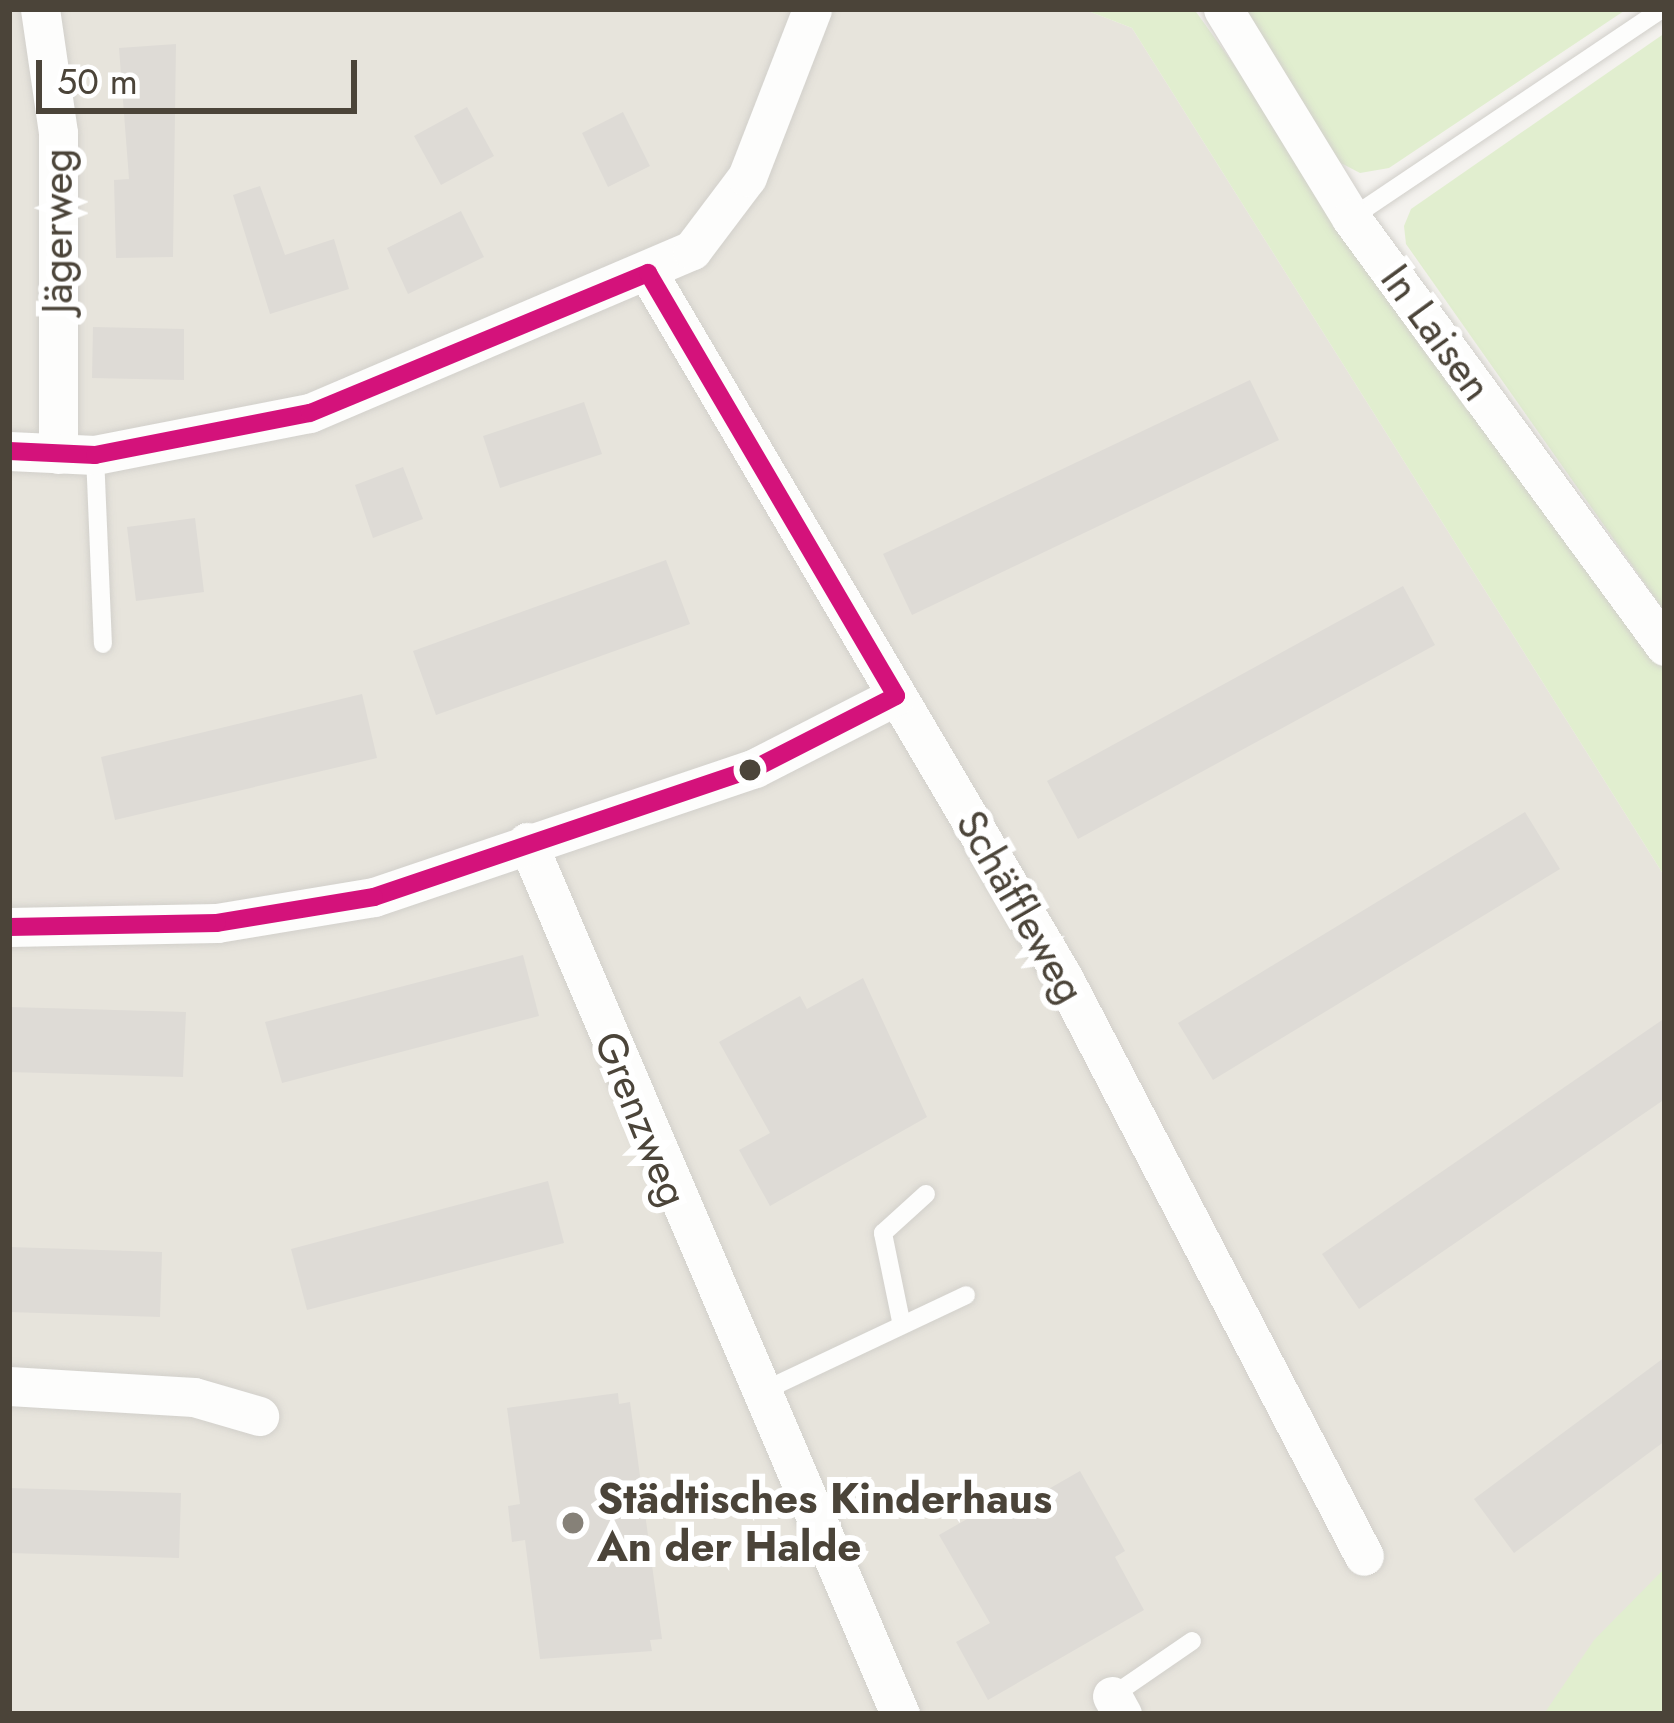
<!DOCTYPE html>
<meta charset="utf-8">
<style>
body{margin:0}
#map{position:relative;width:1674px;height:1723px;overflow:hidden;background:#f4f2ee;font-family:Jost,sans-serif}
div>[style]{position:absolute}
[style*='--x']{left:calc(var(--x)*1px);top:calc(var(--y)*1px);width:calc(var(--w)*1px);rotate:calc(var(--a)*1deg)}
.residential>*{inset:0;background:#e7e4dc}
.green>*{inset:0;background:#e1eecf}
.building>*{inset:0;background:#dedbd6}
.roads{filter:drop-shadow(0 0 3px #d2d0cb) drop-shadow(0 0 3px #d2d0cb)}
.service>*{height:18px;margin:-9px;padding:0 9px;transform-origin:9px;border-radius:9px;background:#fdfdfc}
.minor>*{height:39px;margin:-19.5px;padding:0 19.5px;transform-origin:19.5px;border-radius:19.5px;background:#fdfdfc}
.bus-1>*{height:18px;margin:-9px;padding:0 9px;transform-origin:9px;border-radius:9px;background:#d4127b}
.dots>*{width:33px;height:33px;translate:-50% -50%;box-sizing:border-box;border:6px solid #fff;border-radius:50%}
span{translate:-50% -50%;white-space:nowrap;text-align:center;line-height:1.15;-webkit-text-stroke:12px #fff;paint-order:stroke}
.street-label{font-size:42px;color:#4b4439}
.poi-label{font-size:42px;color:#4b4439;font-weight:700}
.left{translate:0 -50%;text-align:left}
.frame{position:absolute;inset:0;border:12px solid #4b4439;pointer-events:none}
.scale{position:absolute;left:36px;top:60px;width:321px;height:54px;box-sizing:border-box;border:6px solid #4b4439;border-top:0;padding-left:15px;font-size:36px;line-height:42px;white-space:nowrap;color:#4b4439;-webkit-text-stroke:9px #fff;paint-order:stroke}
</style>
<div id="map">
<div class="residential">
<div style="clip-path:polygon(9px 9px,1083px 9px,1132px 28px,1665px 877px,1665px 1669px,1634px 1714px,9px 1714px)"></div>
</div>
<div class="green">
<div style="clip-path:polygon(1083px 9px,1194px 9px,1665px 665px,1665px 877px,1132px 28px)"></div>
<div style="clip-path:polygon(1239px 9px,1627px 9px,1389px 168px,1360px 173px,1337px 161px)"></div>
<div style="clip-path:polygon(1665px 33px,1665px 612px,1406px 244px,1404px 226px,1411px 209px)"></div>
<div style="clip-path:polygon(1665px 1568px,1665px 1714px,1544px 1714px,1594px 1640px)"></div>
</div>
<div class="building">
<div style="clip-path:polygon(176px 44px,173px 257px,116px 258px,114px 180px,129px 179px,119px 48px)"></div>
<div style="clip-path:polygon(467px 107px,494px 156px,441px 185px,414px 136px)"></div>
<div style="clip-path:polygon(623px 112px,650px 166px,608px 187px,582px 133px)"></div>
<div style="clip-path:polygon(260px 186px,285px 255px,334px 239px,349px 289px,270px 314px,233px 195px)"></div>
<div style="clip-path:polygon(461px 211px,484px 257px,408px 294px,387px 248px)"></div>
<div style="clip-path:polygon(93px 327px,184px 329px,184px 380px,92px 378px)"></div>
<div style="clip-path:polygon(1250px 380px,1279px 440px,912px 615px,883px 554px)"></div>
<div style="clip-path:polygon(584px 402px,602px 454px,500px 488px,483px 436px)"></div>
<div style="clip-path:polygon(403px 467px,423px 519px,373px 538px,355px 485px)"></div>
<div style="clip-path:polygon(195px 518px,204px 592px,136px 601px,127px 527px)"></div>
<div style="clip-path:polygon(666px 560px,690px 624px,436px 715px,413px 651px)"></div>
<div style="clip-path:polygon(1403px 586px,1435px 645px,1078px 839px,1047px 781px)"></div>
<div style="clip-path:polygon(362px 694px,377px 758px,115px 820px,101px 757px)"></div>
<div style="clip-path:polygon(1525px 812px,1560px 869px,1213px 1080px,1178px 1023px)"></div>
<div style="clip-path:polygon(523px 955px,539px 1016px,282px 1083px,265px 1022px)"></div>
<div style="clip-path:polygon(863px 978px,927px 1117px,770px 1206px,739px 1150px,770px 1133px,719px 1042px,800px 996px,807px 1009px)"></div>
<div style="clip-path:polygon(9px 1007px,186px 1012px,183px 1077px,9px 1072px)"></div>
<div style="clip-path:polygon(1665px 1018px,1665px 1099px,1359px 1309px,1322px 1254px)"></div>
<div style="clip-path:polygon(548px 1181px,564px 1243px,307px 1310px,291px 1249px)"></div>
<div style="clip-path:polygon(9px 1247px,162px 1252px,160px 1317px,9px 1312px)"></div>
<div style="clip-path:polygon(1665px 1357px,1665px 1441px,1514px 1553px,1474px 1499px)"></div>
<div style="clip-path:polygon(618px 1393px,619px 1404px,630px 1402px,662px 1639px,650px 1640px,652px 1651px,540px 1659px,525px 1540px,512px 1542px,508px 1506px,520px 1504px,507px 1408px)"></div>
<div style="clip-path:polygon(1080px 1471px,1125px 1551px,1115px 1557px,1144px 1610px,988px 1700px,956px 1642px,990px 1623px,939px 1535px,1018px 1490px,1026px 1502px)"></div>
<div style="clip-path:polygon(9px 1488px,181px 1493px,179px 1558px,9px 1553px)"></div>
</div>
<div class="roads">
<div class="service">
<div style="--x:1351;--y:218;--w:375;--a:-33.9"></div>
<div style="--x:95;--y:455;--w:189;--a:87.6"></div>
<div style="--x:901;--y:1321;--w:90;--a:-101.6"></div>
<div style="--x:883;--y:1233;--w:58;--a:-42.2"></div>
<div style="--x:759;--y:1393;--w:229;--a:-25.3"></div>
<div style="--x:1112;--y:1696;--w:97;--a:-34.5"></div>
</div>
<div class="minor">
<div style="--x:40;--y:9;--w:125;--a:81.7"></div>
<div style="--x:58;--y:133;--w:321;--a:90"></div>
<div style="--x:1223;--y:9;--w:245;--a:58.5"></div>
<div style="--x:1351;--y:218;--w:531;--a:53.73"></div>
<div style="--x:648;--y:273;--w:819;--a:59.49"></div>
<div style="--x:1064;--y:979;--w:650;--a:62.53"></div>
<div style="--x:9;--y:451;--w:86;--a:2.7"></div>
<div style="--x:95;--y:455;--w:219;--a:-11.1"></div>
<div style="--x:310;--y:413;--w:415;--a:-23.1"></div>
<div style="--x:692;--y:250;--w:91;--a:-53"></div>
<div style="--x:747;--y:177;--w:180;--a:-68.8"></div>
<div style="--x:527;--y:842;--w:948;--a:66.84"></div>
<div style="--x:9;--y:927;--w:208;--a:-1.1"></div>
<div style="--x:217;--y:923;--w:159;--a:-9.4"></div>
<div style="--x:374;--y:897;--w:402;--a:-18.7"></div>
<div style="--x:755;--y:768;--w:158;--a:-27.1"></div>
<div style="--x:9;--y:1386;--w:185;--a:3.4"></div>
<div style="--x:194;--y:1397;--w:68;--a:16.3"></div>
<div style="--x:1112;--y:1696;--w:21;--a:61"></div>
</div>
</div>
<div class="bus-1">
<div style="--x:9;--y:451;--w:86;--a:2.7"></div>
<div style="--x:95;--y:455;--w:219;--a:-11.1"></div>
<div style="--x:310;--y:413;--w:366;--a:-22.5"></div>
<div style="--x:648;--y:273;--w:490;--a:59.6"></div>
<div style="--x:896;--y:696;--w:158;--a:152.9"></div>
<div style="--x:755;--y:768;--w:402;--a:161.3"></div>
<div style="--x:374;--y:897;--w:159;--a:170.6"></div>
<div style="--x:217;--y:923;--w:208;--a:178.9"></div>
</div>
<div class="dots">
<div style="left:750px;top:770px;background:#4b4439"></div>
<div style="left:573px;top:1523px;background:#868178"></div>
</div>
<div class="street-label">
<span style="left:58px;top:231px;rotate:-90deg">Jägerweg</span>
<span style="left:1436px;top:333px;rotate:54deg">In Laisen</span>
<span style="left:1020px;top:907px;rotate:60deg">Schäffleweg</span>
<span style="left:641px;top:1119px;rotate:68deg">Grenzweg</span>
</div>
<div class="poi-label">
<span class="left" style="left:597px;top:1523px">Städtisches Kinderhaus<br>An der Halde</span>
</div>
<div class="frame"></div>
<div class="scale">50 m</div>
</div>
